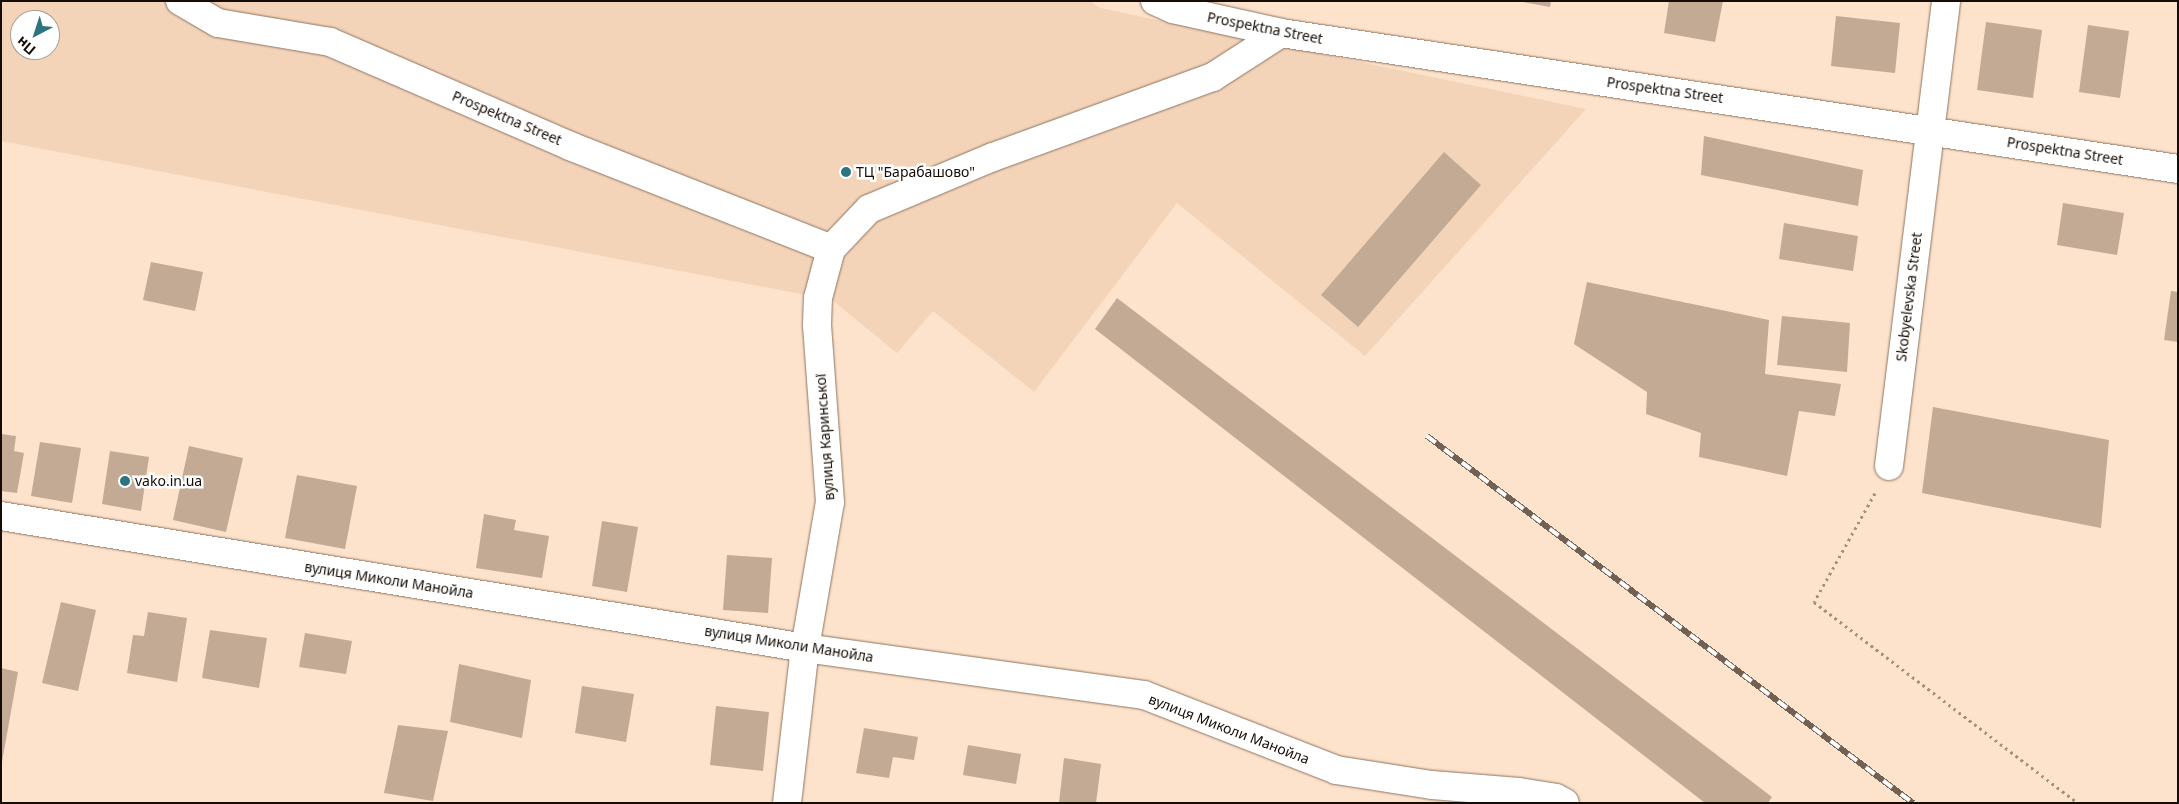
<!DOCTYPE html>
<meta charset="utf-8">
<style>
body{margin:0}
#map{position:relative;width:2179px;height:804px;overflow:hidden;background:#fde2cc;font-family:"Noto Sans",sans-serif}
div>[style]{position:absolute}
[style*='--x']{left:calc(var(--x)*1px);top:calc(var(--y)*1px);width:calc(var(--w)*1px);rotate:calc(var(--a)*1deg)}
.built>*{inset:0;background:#f4d4b9}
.building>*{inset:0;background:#c3aa94}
.path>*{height:3px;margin-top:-1.5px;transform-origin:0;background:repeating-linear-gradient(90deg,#a38f7e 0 2.5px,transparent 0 6.5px)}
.roads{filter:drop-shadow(0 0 1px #8d7561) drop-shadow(0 0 1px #8d7561)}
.minor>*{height:28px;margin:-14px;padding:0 14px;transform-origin:14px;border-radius:14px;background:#fff}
.rail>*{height:5.5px;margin-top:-2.75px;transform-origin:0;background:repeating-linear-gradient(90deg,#fff 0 11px,#716154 0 22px);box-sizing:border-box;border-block:1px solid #716154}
.dots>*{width:14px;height:14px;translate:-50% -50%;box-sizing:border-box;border:2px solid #fff;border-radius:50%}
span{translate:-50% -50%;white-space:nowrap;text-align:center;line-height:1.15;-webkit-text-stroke:5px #fff;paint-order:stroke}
.street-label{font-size:14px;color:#150c05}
.poi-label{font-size:14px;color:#150c05}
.left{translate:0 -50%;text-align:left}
.frame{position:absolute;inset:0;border:2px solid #150c05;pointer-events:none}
.north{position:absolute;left:10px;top:10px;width:50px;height:50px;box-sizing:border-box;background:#fff;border:1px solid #a19e9b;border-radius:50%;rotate:220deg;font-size:14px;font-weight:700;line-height:20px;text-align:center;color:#150c05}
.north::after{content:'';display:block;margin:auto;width:18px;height:22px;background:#2d7480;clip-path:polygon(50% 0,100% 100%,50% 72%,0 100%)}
</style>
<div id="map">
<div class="built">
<div style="clip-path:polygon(evenodd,1px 1px,1090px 1px,1100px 8px,1586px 109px,1365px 356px,1177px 203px,1034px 392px,933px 311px,897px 353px,832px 300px,1px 141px,1px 1px,20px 20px,50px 20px,50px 50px,20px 50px,20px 20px)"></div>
</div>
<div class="building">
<div style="clip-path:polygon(1518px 1px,1551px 1px,1550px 7px)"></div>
<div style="clip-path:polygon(1669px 1px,1723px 1px,1715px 42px,1664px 33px)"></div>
<div style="clip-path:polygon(1836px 16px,1900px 23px,1895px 73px,1831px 66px)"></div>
<div style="clip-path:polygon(1986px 22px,2042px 30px,2033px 98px,1977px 90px)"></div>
<div style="clip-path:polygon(2088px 25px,2129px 31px,2120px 98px,2079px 92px)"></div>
<div style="clip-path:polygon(1704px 136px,1863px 170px,1858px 206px,1701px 175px)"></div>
<div style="clip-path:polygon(1444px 152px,1481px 185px,1358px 327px,1321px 295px)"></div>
<div style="clip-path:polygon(2063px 203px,2124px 213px,2117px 255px,2057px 245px)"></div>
<div style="clip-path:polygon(1784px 223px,1858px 236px,1853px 271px,1779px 259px)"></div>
<div style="clip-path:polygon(151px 262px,203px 272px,195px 311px,143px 300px)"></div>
<div style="clip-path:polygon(1587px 282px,1769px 320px,1765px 374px,1841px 384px,1835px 416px,1799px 411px,1787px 476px,1699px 457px,1701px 433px,1646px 414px,1647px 392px,1574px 344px)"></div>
<div style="clip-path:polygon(2171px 291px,2178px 292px,2178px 342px,2164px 340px)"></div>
<div style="clip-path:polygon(1117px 298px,1772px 797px,1768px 803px,1705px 803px,1095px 329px)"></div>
<div style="clip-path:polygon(1782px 316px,1850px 323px,1847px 372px,1777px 365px)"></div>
<div style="clip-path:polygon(1933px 407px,2109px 440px,2101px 528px,1922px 493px)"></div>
<div style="clip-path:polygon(1px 434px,16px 436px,14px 451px,24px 453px,17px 493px,1px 491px)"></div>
<div style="clip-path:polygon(40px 442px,81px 448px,72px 503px,31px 496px)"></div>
<div style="clip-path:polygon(189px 446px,243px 458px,226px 532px,173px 520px)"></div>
<div style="clip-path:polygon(110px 451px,149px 457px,141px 511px,102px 504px)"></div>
<div style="clip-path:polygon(297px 475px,357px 486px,345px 549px,285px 538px)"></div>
<div style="clip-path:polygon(484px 514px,516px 520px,514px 530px,549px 536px,542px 578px,476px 568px)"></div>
<div style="clip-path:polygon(602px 521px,638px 527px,627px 592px,592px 586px)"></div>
<div style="clip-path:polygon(727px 555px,772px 558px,768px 613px,723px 610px)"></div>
<div style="clip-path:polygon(61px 602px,96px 610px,78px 691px,42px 683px)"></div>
<div style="clip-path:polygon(148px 612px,187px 618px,177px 682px,127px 673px,133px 635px,144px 636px)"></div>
<div style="clip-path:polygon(210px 630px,267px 638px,259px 688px,202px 678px)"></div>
<div style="clip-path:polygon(305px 633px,352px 641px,346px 674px,299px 667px)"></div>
<div style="clip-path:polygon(459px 664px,531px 680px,522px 738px,450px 722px)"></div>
<div style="clip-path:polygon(1px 668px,18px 672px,2px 762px,1px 762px)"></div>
<div style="clip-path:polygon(582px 686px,634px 694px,626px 742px,575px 733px)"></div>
<div style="clip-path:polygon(716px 706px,769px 712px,763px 771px,710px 765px)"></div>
<div style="clip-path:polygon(398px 725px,448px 731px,433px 801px,384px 793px)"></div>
<div style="clip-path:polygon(864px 728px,918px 737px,914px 760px,893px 757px,889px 778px,856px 773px)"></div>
<div style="clip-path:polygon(968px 745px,1021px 754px,1016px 784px,963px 775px)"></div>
<div style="clip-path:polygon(1064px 758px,1101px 764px,1096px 803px,1059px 803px)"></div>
</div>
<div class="path">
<div style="--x:1875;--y:493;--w:125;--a:119.2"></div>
<div style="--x:1814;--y:602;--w:332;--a:37.3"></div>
</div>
<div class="roads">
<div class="minor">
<div style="--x:180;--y:1;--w:44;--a:30.1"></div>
<div style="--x:218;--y:23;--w:114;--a:9.6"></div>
<div style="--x:330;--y:42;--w:262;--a:23.4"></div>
<div style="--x:570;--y:146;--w:281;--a:21.5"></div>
<div style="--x:1155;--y:1;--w:20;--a:24"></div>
<div style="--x:1173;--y:9;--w:111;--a:12.5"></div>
<div style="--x:1281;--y:33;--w:907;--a:8.62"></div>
<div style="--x:1889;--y:466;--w:468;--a:-83"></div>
<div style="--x:1;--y:516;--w:815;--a:9.32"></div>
<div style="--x:805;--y:648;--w:342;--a:7.9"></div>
<div style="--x:1144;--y:695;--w:206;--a:21.3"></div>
<div style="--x:1336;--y:770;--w:97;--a:8.9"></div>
<div style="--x:1432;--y:785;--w:87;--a:4.6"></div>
<div style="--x:1519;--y:792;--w:37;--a:9"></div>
<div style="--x:1556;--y:798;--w:10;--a:29"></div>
<div style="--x:787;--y:803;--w:156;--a:-83.4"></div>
<div style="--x:805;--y:648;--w:148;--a:-80.3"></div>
<div style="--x:830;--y:502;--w:177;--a:-94.2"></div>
<div style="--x:817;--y:325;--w:27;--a:-88"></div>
<div style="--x:818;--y:298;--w:51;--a:-75.1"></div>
<div style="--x:831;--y:249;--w:55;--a:-46.5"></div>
<div style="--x:869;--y:209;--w:134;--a:-22.8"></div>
<div style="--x:993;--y:157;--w:234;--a:-20"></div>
<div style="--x:1213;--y:77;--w:81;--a:-32.9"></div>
</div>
</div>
<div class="rail">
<div style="--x:1427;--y:436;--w:609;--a:37.06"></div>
</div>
<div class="dots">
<div style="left:846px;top:172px;background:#2d7480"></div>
<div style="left:125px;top:481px;background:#2d7480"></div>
</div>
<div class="street-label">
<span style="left:1265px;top:28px;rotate:11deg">Prospektna Street</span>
<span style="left:1665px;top:90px;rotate:8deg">Prospektna Street</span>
<span style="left:507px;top:118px;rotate:23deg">Prospektna Street</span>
<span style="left:2065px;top:151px;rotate:9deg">Prospektna Street</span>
<span style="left:1909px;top:297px;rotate:-83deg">Skobyelevska Street</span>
<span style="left:825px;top:437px;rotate:-94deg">вулиця Каринської</span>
<span style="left:389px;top:580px;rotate:9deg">вулиця Миколи Манойла</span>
<span style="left:789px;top:644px;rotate:9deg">вулиця Миколи Манойла</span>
<span style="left:1229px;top:729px;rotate:21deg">вулиця Миколи Манойла</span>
</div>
<div class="poi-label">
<span class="left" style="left:856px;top:172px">ТЦ "Барабашово"</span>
<span class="left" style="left:135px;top:481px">vako.in.ua</span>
</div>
<div class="frame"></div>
<div class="north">Пн</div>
</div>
